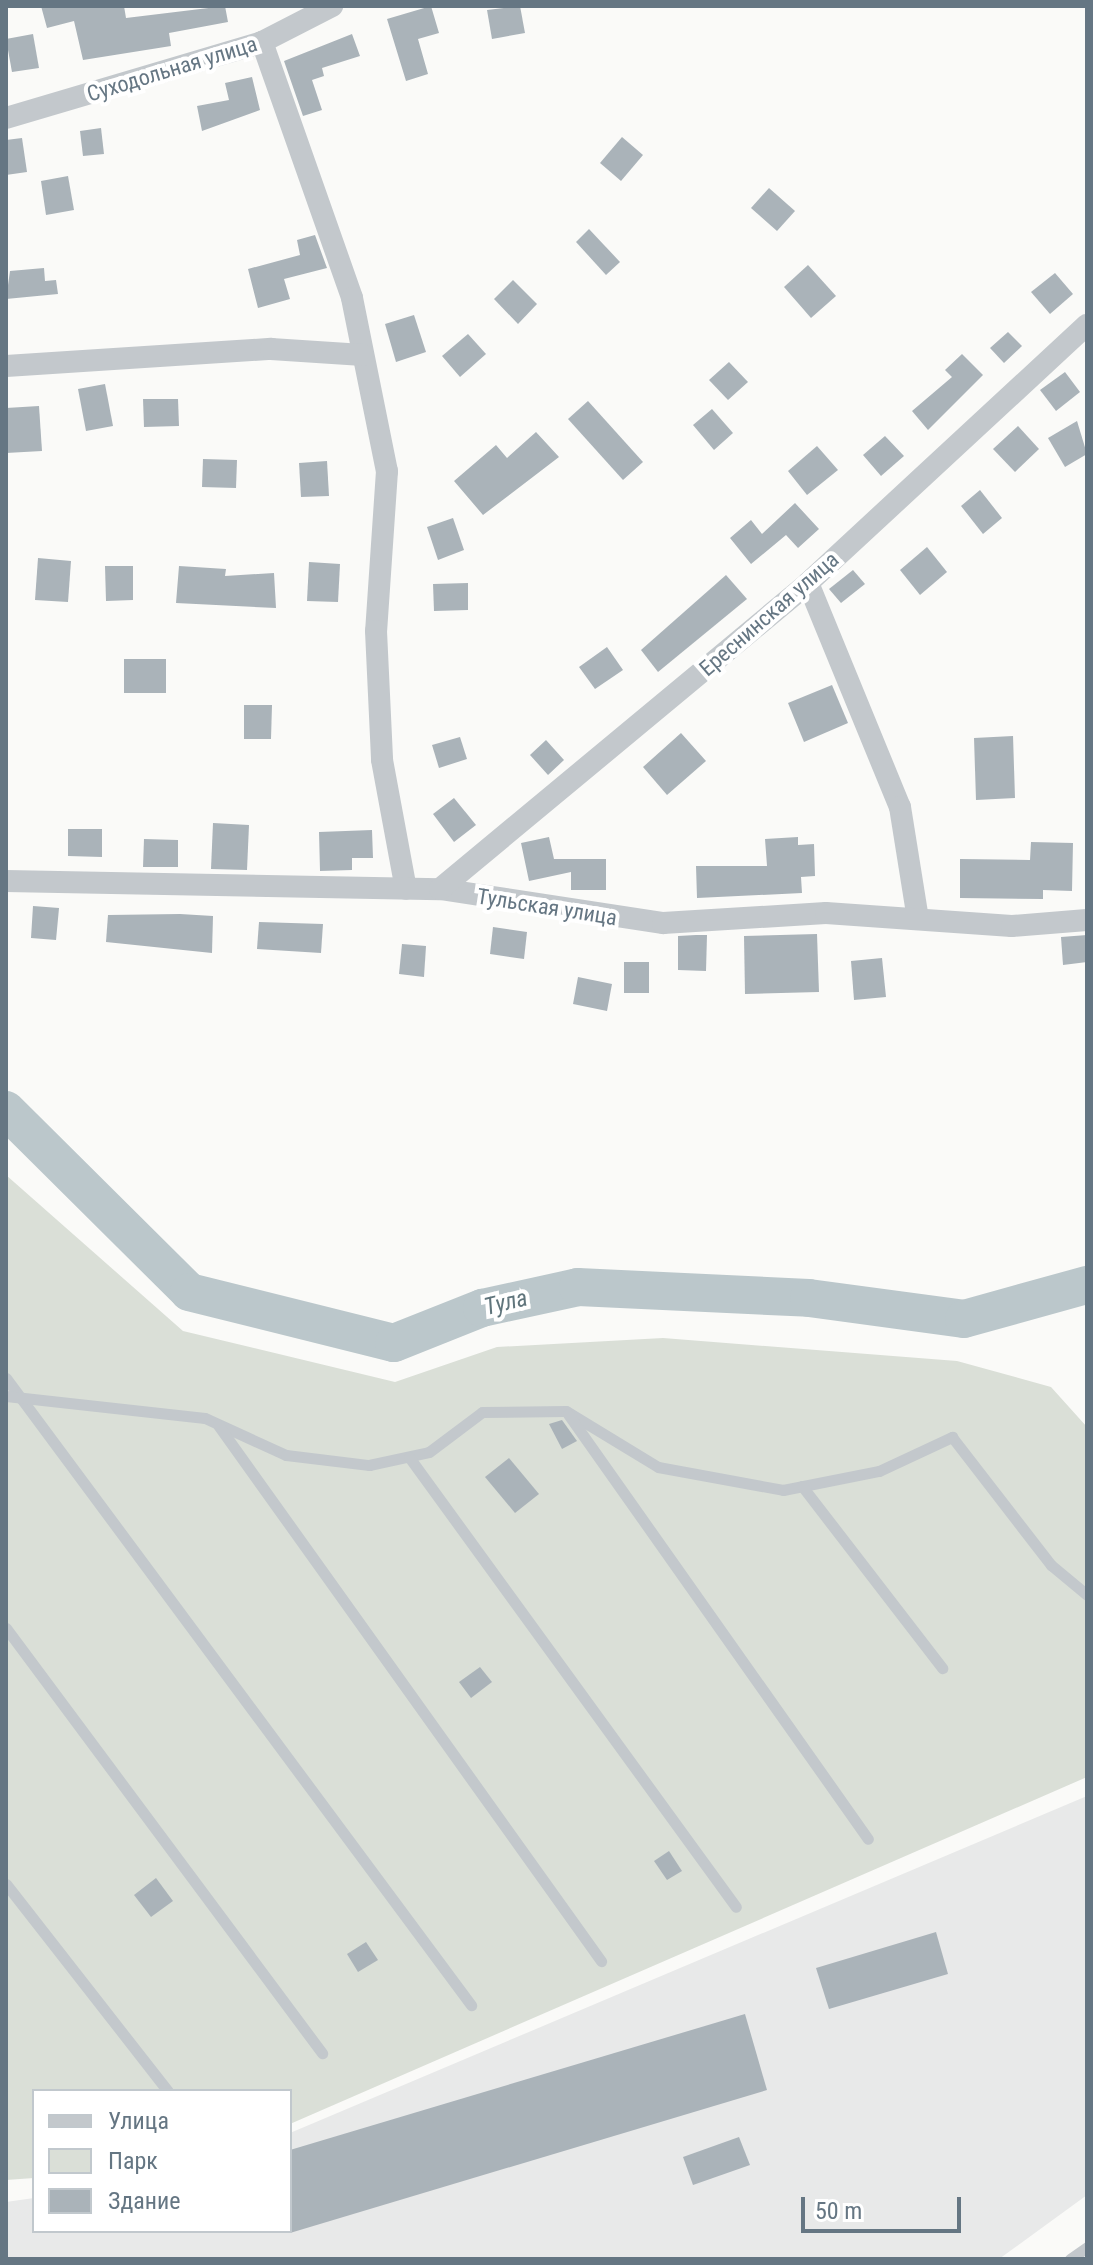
<!DOCTYPE html>
<meta charset="utf-8">
<style>
body{margin:0}
#map{position:relative;width:1093px;height:2265px;overflow:hidden;background:#fafaf8;font-family:"Roboto Condensed",sans-serif}
div>[style]{position:absolute}
[style*='--x']{left:calc(var(--x)*1px);top:calc(var(--y)*1px);width:calc(var(--w)*1px);rotate:calc(var(--a)*1deg)}
.built>*{inset:0;background:#e8e9e9}
.green>*{inset:0;background:#dadfd7}
.river>*{height:38px;margin:-19px;padding:0 19px;transform-origin:19px;border-radius:19px;background:#bbc7cb}
.building>*{inset:0;background:#aab3b9}
.lane>*{height:11px;margin:-5.5px;padding:0 5.5px;transform-origin:5.5px;border-radius:5.5px;background:#c3c8cc}
.street>*{height:22px;margin:-11px;padding:0 11px;transform-origin:11px;border-radius:11px;background:#c3c8cc}
span{translate:-50% -50%;white-space:nowrap;text-align:center;line-height:1.15;-webkit-text-stroke:8px #fff;paint-order:stroke}
.street-label{font-size:22px;color:#657683}
.water-label{font-size:24px;color:#60757c;font-style:italic}
.frame{position:absolute;inset:0;border:8px solid #657683;pointer-events:none}
.legend{position:absolute;left:32px;top:2089px;width:260px;height:144px;box-sizing:border-box;background:#fff;border:2px solid #c1c8cd;margin:0;padding:10px 14px;list-style:none;font-size:24px;color:#657683}
.legend li{display:flex;align-items:center;gap:16px;height:40px}
.legend b{width:40px;border:2px solid #c1c8cd}
.scale{position:absolute;left:801px;top:2197px;width:160px;height:36px;box-sizing:border-box;border:4px solid #657683;border-top:0;padding-left:10px;font-size:24px;line-height:28px;white-space:nowrap;color:#657683;-webkit-text-stroke:6px #fff;paint-order:stroke}
</style>
<div id="map">
<div class="built">
<div style="clip-path:polygon(1087px 1796px,1087px 2195px,999px 2259px,6px 2259px,6px 2202px,34px 2198px,34px 2231px,290px 2231px,290px 2133px)"></div>
</div>
<div class="green">
<div style="clip-path:polygon(6px 1175px,183px 1331px,395px 1382px,497px 1347px,663px 1338px,957px 1361px,1051px 1387px,1087px 1427px,1087px 1777px,290px 2124px,290px 2091px,34px 2091px,34px 2178px,6px 2180px)"></div>
</div>
<div class="river">
<div style="--x:6;--y:1110;--w:258;--a:44.8"></div>
<div style="--x:189;--y:1292;--w:211;--a:14"></div>
<div style="--x:394;--y:1343;--w:95;--a:-21.7"></div>
<div style="--x:482;--y:1308;--w:98;--a:-12.3"></div>
<div style="--x:578;--y:1287;--w:231;--a:2.7"></div>
<div style="--x:809;--y:1298;--w:156;--a:7.7"></div>
<div style="--x:964;--y:1319;--w:128;--a:-15.5"></div>
</div>
<div class="building">
<div style="clip-path:polygon(41px 6px,124px 6px,126px 18px,225px 6px,228px 22px,169px 33px,171px 46px,83px 60px,74px 21px,47px 28px)"></div>
<div style="clip-path:polygon(431px 6px,439px 33px,418px 39px,428px 74px,406px 81px,387px 19px)"></div>
<div style="clip-path:polygon(520px 6px,525px 33px,492px 39px,487px 10px)"></div>
<div style="clip-path:polygon(33px 34px,39px 68px,12px 72px,6px 39px)"></div>
<div style="clip-path:polygon(352px 34px,360px 56px,322px 68px,324px 76px,312px 80px,322px 110px,303px 116px,284px 61px)"></div>
<div style="clip-path:polygon(252px 77px,260px 110px,202px 131px,197px 106px,229px 100px,225px 83px)"></div>
<div style="clip-path:polygon(101px 128px,104px 154px,83px 156px,80px 131px)"></div>
<div style="clip-path:polygon(622px 137px,643px 155px,621px 181px,600px 163px)"></div>
<div style="clip-path:polygon(22px 138px,27px 172px,6px 175px,6px 140px)"></div>
<div style="clip-path:polygon(68px 176px,74px 210px,46px 215px,41px 181px)"></div>
<div style="clip-path:polygon(769px 188px,795px 211px,777px 231px,751px 208px)"></div>
<div style="clip-path:polygon(589px 229px,620px 262px,606px 275px,576px 242px)"></div>
<div style="clip-path:polygon(315px 235px,327px 268px,284px 279px,290px 299px,258px 308px,248px 269px,300px 255px,297px 240px)"></div>
<div style="clip-path:polygon(808px 265px,836px 296px,811px 318px,784px 287px)"></div>
<div style="clip-path:polygon(44px 268px,45px 281px,56px 280px,58px 294px,6px 299px,10px 271px)"></div>
<div style="clip-path:polygon(1055px 273px,1073px 294px,1050px 314px,1031px 292px)"></div>
<div style="clip-path:polygon(513px 280px,537px 304px,518px 324px,494px 299px)"></div>
<div style="clip-path:polygon(414px 315px,426px 352px,396px 362px,385px 324px)"></div>
<div style="clip-path:polygon(1008px 332px,1022px 346px,1004px 363px,990px 348px)"></div>
<div style="clip-path:polygon(468px 334px,486px 354px,460px 377px,442px 356px)"></div>
<div style="clip-path:polygon(962px 354px,983px 375px,928px 430px,912px 411px,952px 377px,945px 370px)"></div>
<div style="clip-path:polygon(729px 362px,748px 382px,728px 400px,709px 380px)"></div>
<div style="clip-path:polygon(1065px 372px,1080px 392px,1056px 411px,1040px 390px)"></div>
<div style="clip-path:polygon(105px 384px,113px 426px,86px 431px,78px 389px)"></div>
<div style="clip-path:polygon(143px 399px,178px 399px,179px 426px,144px 427px)"></div>
<div style="clip-path:polygon(588px 401px,643px 462px,623px 480px,568px 419px)"></div>
<div style="clip-path:polygon(39px 406px,42px 451px,6px 453px,6px 408px)"></div>
<div style="clip-path:polygon(712px 409px,733px 433px,714px 450px,693px 425px)"></div>
<div style="clip-path:polygon(1077px 421px,1087px 454px,1065px 467px,1048px 438px)"></div>
<div style="clip-path:polygon(1018px 426px,1039px 449px,1015px 472px,993px 449px)"></div>
<div style="clip-path:polygon(536px 432px,559px 457px,483px 515px,454px 481px,496px 445px,507px 458px)"></div>
<div style="clip-path:polygon(885px 436px,904px 456px,881px 476px,863px 455px)"></div>
<div style="clip-path:polygon(817px 446px,838px 470px,807px 495px,788px 471px)"></div>
<div style="clip-path:polygon(203px 459px,237px 460px,236px 488px,202px 487px)"></div>
<div style="clip-path:polygon(327px 461px,329px 496px,301px 497px,299px 463px)"></div>
<div style="clip-path:polygon(980px 490px,1002px 518px,983px 534px,961px 506px)"></div>
<div style="clip-path:polygon(795px 503px,819px 529px,798px 548px,786px 535px,751px 564px,730px 538px,751px 520px,762px 534px)"></div>
<div style="clip-path:polygon(453px 518px,464px 550px,438px 560px,427px 527px)"></div>
<div style="clip-path:polygon(927px 547px,947px 572px,920px 595px,900px 570px)"></div>
<div style="clip-path:polygon(38px 558px,71px 561px,68px 602px,35px 600px)"></div>
<div style="clip-path:polygon(309px 562px,340px 564px,338px 602px,307px 601px)"></div>
<div style="clip-path:polygon(105px 566px,133px 566px,133px 600px,106px 601px)"></div>
<div style="clip-path:polygon(179px 566px,226px 569px,225px 576px,274px 573px,276px 608px,176px 603px)"></div>
<div style="clip-path:polygon(853px 570px,865px 584px,841px 603px,829px 589px)"></div>
<div style="clip-path:polygon(726px 575px,747px 599px,658px 672px,641px 650px)"></div>
<div style="clip-path:polygon(468px 583px,468px 610px,434px 611px,433px 584px)"></div>
<div style="clip-path:polygon(607px 647px,623px 670px,595px 689px,579px 667px)"></div>
<div style="clip-path:polygon(124px 659px,166px 659px,166px 693px,124px 693px)"></div>
<div style="clip-path:polygon(832px 685px,848px 723px,804px 742px,788px 703px)"></div>
<div style="clip-path:polygon(244px 705px,272px 705px,271px 739px,244px 739px)"></div>
<div style="clip-path:polygon(681px 733px,706px 761px,667px 795px,643px 767px)"></div>
<div style="clip-path:polygon(1013px 736px,1015px 798px,976px 800px,974px 738px)"></div>
<div style="clip-path:polygon(460px 737px,467px 759px,439px 768px,432px 745px)"></div>
<div style="clip-path:polygon(546px 740px,564px 760px,548px 775px,530px 755px)"></div>
<div style="clip-path:polygon(454px 798px,476px 825px,454px 842px,433px 814px)"></div>
<div style="clip-path:polygon(213px 823px,249px 825px,247px 870px,211px 869px)"></div>
<div style="clip-path:polygon(68px 829px,102px 829px,102px 857px,68px 856px)"></div>
<div style="clip-path:polygon(372px 830px,373px 858px,352px 858px,352px 870px,320px 871px,319px 832px)"></div>
<div style="clip-path:polygon(549px 837px,554px 859px,606px 859px,606px 890px,571px 890px,571px 872px,529px 881px,521px 843px)"></div>
<div style="clip-path:polygon(798px 837px,798px 845px,814px 844px,815px 876px,801px 877px,802px 893px,697px 898px,696px 866px,767px 866px,765px 839px)"></div>
<div style="clip-path:polygon(144px 839px,178px 840px,178px 867px,143px 867px)"></div>
<div style="clip-path:polygon(1031px 842px,1073px 843px,1072px 891px,1043px 890px,1043px 899px,960px 898px,960px 859px,1030px 860px)"></div>
<div style="clip-path:polygon(33px 906px,59px 908px,56px 940px,31px 938px)"></div>
<div style="clip-path:polygon(180px 914px,213px 916px,212px 953px,106px 942px,108px 915px)"></div>
<div style="clip-path:polygon(259px 922px,323px 924px,321px 953px,257px 949px)"></div>
<div style="clip-path:polygon(493px 927px,527px 932px,524px 959px,490px 954px)"></div>
<div style="clip-path:polygon(817px 934px,819px 992px,745px 994px,744px 936px)"></div>
<div style="clip-path:polygon(696px 935px,707px 935px,706px 971px,678px 970px,678px 936px)"></div>
<div style="clip-path:polygon(1087px 935px,1087px 962px,1063px 965px,1061px 937px)"></div>
<div style="clip-path:polygon(402px 944px,426px 946px,424px 977px,399px 974px)"></div>
<div style="clip-path:polygon(882px 958px,886px 997px,854px 1000px,851px 961px)"></div>
<div style="clip-path:polygon(624px 962px,649px 962px,649px 993px,624px 993px)"></div>
<div style="clip-path:polygon(578px 977px,612px 984px,607px 1011px,573px 1004px)"></div>
<div style="clip-path:polygon(562px 1420px,577px 1441px,562px 1449px,549px 1424px)"></div>
<div style="clip-path:polygon(509px 1458px,539px 1494px,515px 1513px,485px 1477px)"></div>
<div style="clip-path:polygon(480px 1667px,492px 1682px,471px 1698px,459px 1682px)"></div>
<div style="clip-path:polygon(669px 1851px,682px 1871px,667px 1880px,654px 1861px)"></div>
<div style="clip-path:polygon(156px 1878px,173px 1901px,151px 1917px,134px 1895px)"></div>
<div style="clip-path:polygon(936px 1932px,948px 1974px,829px 2009px,816px 1968px)"></div>
<div style="clip-path:polygon(366px 1942px,378px 1960px,358px 1972px,347px 1954px)"></div>
<div style="clip-path:polygon(745px 2014px,767px 2090px,290px 2233px,290px 2150px)"></div>
<div style="clip-path:polygon(739px 2137px,750px 2165px,693px 2185px,683px 2157px)"></div>
</div>
<div class="lane">
<div style="--x:6;--y:1378;--w:781;--a:53.44"></div>
<div style="--x:6;--y:1396;--w:200;--a:6.3"></div>
<div style="--x:205;--y:1418;--w:89;--a:24.6"></div>
<div style="--x:286;--y:1455;--w:84;--a:6.9"></div>
<div style="--x:369;--y:1465;--w:61;--a:-12.2"></div>
<div style="--x:429;--y:1452;--w:66;--a:-37"></div>
<div style="--x:482;--y:1412;--w:84;--a:-0.7"></div>
<div style="--x:566;--y:1411;--w:108;--a:31.3"></div>
<div style="--x:658;--y:1467;--w:127;--a:10.4"></div>
<div style="--x:783;--y:1490;--w:98;--a:-11.2"></div>
<div style="--x:879;--y:1471;--w:81;--a:-25"></div>
<div style="--x:952;--y:1437;--w:162;--a:52.3"></div>
<div style="--x:1051;--y:1565;--w:47;--a:39.8"></div>
<div style="--x:568;--y:1414;--w:520;--a:54.78"></div>
<div style="--x:218;--y:1425;--w:659;--a:54.45"></div>
<div style="--x:409;--y:1457;--w:556;--a:54"></div>
<div style="--x:802;--y:1486;--w:230;--a:52.4"></div>
<div style="--x:6;--y:1628;--w:530;--a:53.37"></div>
<div style="--x:6;--y:1884;--w:263;--a:52"></div>
<div style="--x:1070;--y:2259;--w:21;--a:-35"></div>
</div>
<div class="street">
<div style="--x:262;--y:42;--w:271;--a:70.6"></div>
<div style="--x:352;--y:298;--w:177;--a:78.6"></div>
<div style="--x:387;--y:471;--w:160;--a:93.9"></div>
<div style="--x:376;--y:631;--w:129;--a:87.3"></div>
<div style="--x:382;--y:760;--w:131;--a:79.5"></div>
<div style="--x:6;--y:118;--w:267;--a:-16.5"></div>
<div style="--x:262;--y:42;--w:79;--a:-27.2"></div>
<div style="--x:6;--y:366;--w:266;--a:-3.7"></div>
<div style="--x:271;--y:349;--w:92;--a:3.7"></div>
<div style="--x:808;--y:583;--w:242;--a:67.7"></div>
<div style="--x:900;--y:807;--w:113;--a:80.9"></div>
<div style="--x:6;--y:881;--w:434;--a:1.1"></div>
<div style="--x:440;--y:889;--w:226;--a:8.7"></div>
<div style="--x:663;--y:923;--w:163;--a:-3.5"></div>
<div style="--x:826;--y:913;--w:186;--a:4"></div>
<div style="--x:1012;--y:926;--w:75;--a:-4.6"></div>
<div style="--x:440;--y:889;--w:479;--a:-39.7"></div>
<div style="--x:808;--y:583;--w:380;--a:-42.8"></div>
</div>
<div class="street-label">
<span style="left:172px;top:69px;rotate:-17deg">Суходольная улица</span>
<span style="left:769px;top:614px;rotate:-41deg">Ереснинская улица</span>
<span style="left:547px;top:907px;rotate:9deg">Тульская улица</span>
</div>
<div class="water-label">
<span style="left:506px;top:1303px;rotate:-14deg">Тула</span>
</div>
<div class="frame"></div>
<ul class="legend">
<li><b style="height:10px;background:#c3c8cc"></b>Улица</li>
<li><b style="height:22px;background:#dadfd7"></b>Парк</li>
<li><b style="height:22px;background:#aab3b9"></b>Здание</li>
</ul>
<div class="scale">50 m</div>
</div>
